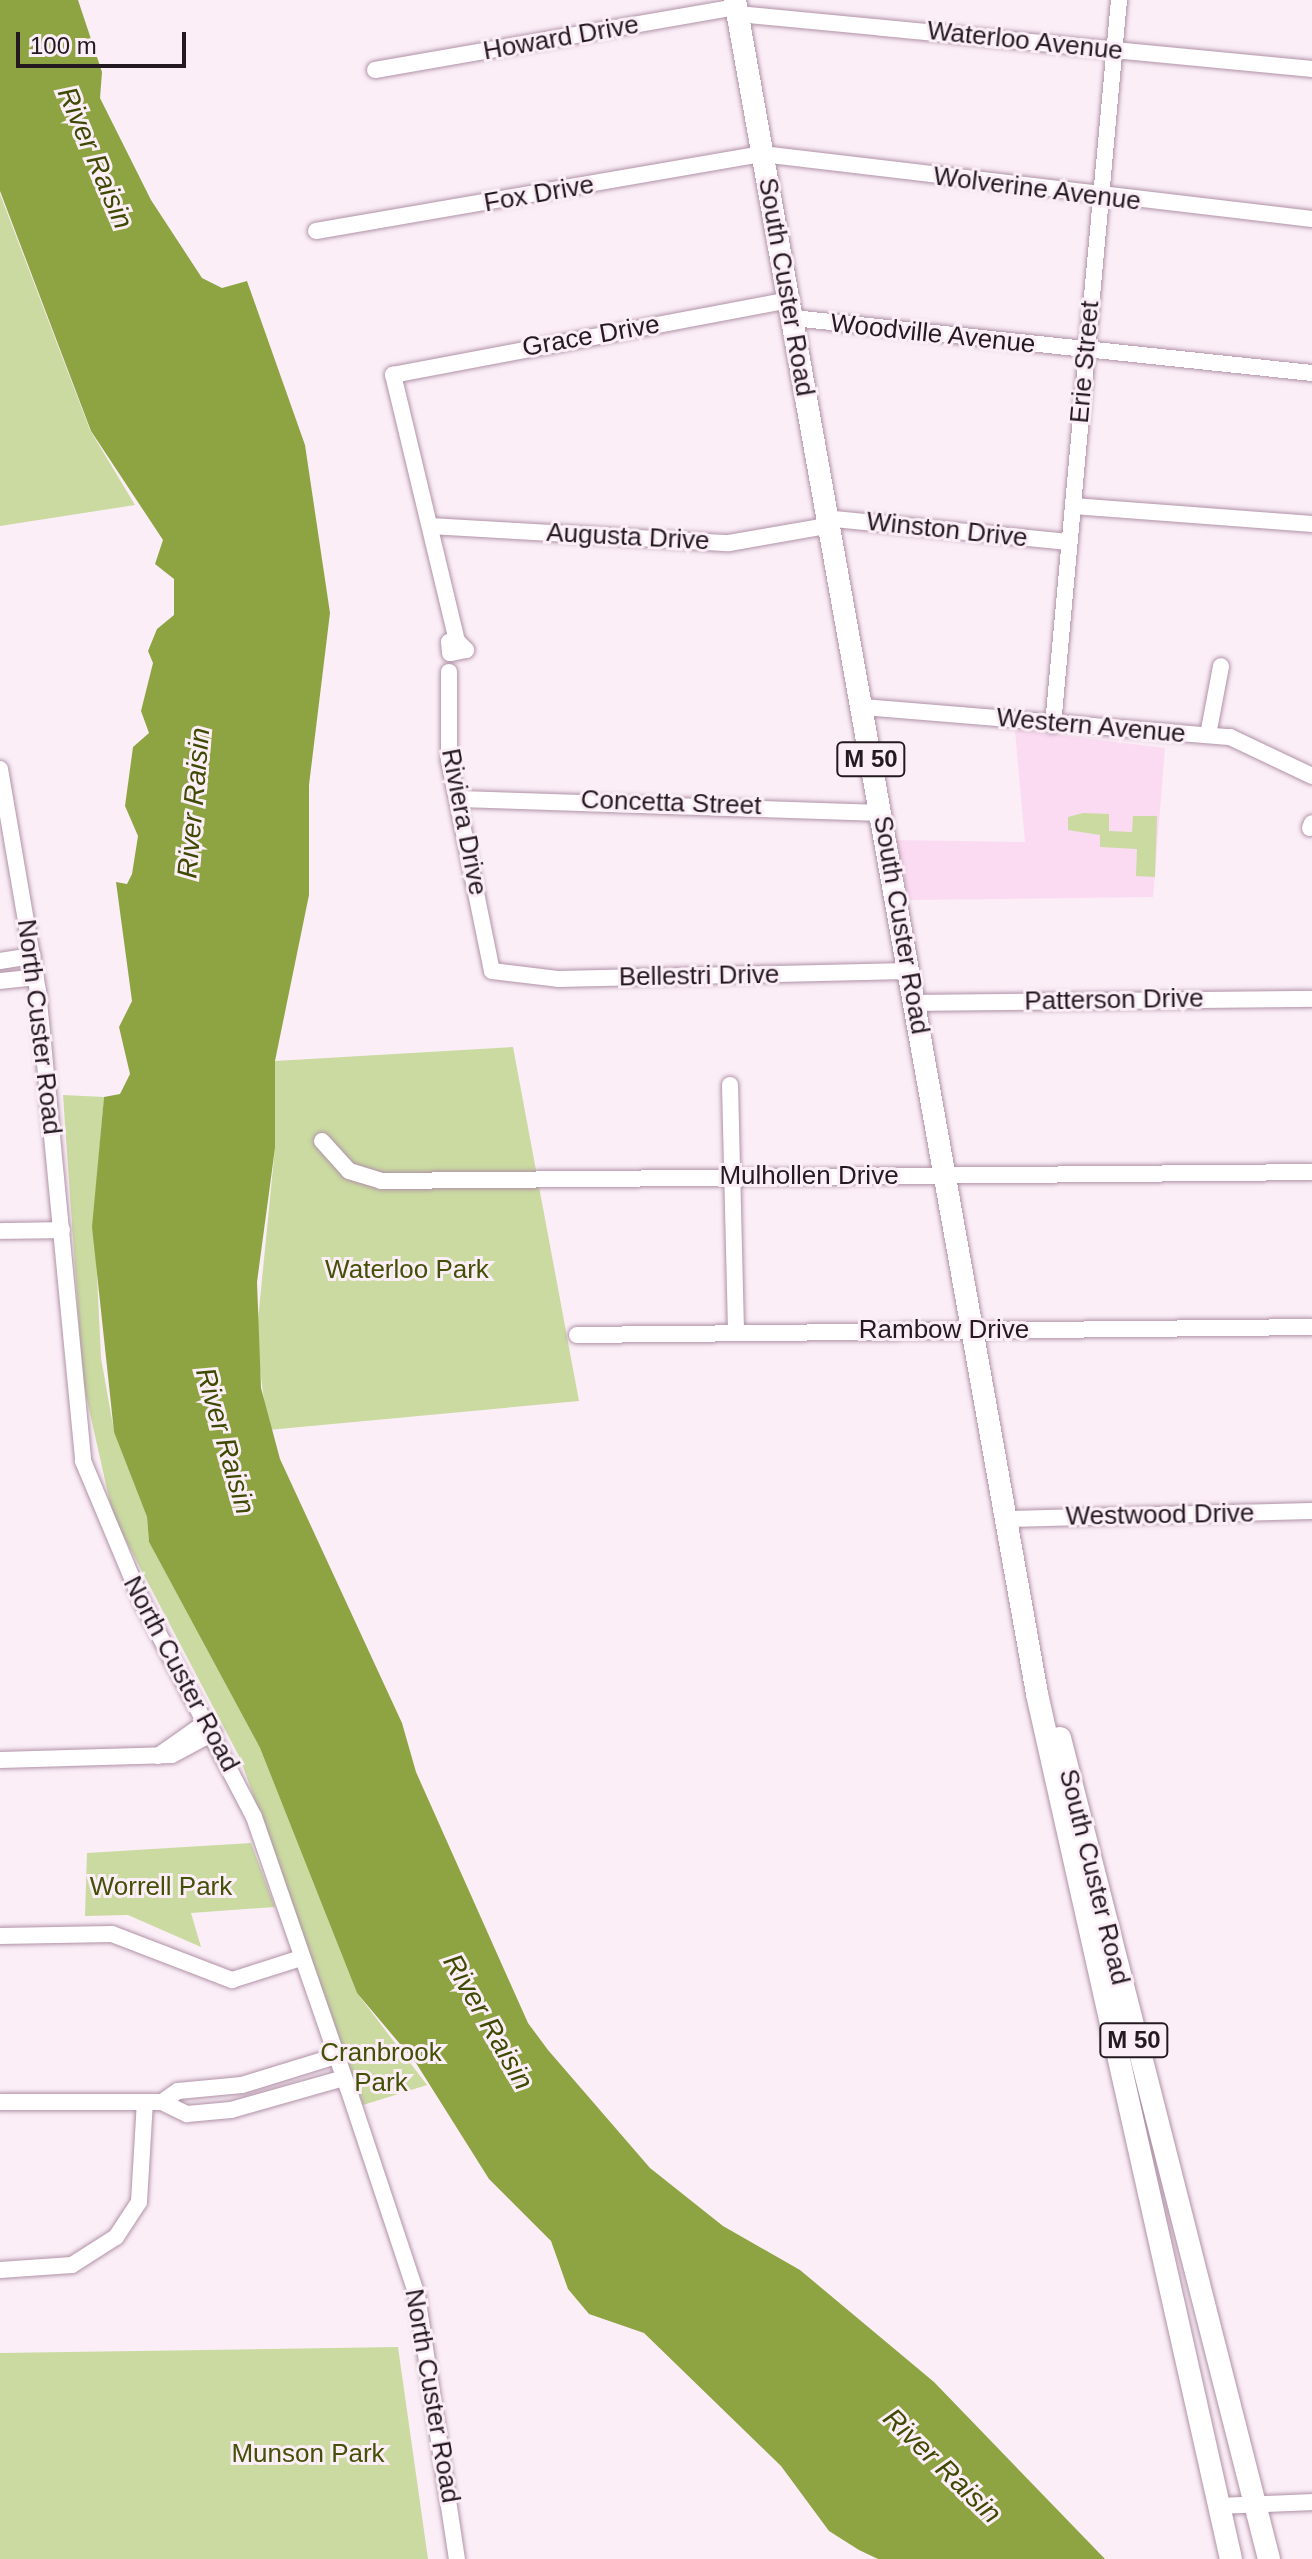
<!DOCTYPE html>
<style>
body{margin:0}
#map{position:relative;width:1312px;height:2559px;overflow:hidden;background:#fbeef7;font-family:Arial,sans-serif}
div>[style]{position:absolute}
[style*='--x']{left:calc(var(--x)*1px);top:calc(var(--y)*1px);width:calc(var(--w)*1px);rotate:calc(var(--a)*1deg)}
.built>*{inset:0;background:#fbdbf1}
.green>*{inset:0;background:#cadaa1}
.water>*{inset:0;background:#8ea443}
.roads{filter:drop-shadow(0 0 2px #b092a7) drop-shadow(0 0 2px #b092a7)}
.minor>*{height:16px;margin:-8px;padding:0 8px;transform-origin:8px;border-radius:8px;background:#fff}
.major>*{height:22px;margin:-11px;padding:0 11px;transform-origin:11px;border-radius:11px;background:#fff}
span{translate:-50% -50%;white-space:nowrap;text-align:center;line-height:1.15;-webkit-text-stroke:6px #fbeef7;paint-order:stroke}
.shield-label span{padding:2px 6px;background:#fbeef7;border:2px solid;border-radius:6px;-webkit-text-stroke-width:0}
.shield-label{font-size:24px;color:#251921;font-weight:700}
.street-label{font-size:26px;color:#251921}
.park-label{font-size:26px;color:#435005}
.water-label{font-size:28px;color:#3d4a00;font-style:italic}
.scale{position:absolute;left:16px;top:32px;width:170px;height:36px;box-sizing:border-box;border:4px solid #251921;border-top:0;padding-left:10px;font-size:24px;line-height:28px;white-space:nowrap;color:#251921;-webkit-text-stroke:6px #fbeef7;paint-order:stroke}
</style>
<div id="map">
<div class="built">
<div style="clip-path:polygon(1015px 730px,1165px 748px,1153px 897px,909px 900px,897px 840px,1025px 842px)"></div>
</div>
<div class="green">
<div style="clip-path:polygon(0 194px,90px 430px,135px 505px,0 526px)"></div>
<div style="clip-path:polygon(1083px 813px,1109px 814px,1109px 831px,1132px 832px,1133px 816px,1157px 816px,1155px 877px,1136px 876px,1137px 849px,1100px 847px,1100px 835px,1068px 830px,1068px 817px)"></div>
<div style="clip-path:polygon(513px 1047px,579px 1401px,268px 1430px,256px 1340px,275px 1148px,275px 1061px)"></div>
<div style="clip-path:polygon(63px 1095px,104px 1097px,94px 1214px,101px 1358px,114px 1431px,147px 1517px,149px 1542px,260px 1748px,357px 1993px,427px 2085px,363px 2105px,240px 1758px,113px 1516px,83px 1382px)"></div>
<div style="clip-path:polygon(251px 1843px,275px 1907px,191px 1913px,201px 1947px,128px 1915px,85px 1916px,87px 1853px)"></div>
<div style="clip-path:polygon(398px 2347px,428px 2559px,0 2559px,0 2353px)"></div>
</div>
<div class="water">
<div style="clip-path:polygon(0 0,78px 0,102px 72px,100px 98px,151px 200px,202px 278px,222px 288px,247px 281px,305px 445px,330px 613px,309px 785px,309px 895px,275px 1061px,275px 1148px,257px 1282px,261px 1388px,280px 1459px,402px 1723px,416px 1772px,528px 2023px,548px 2050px,650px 2168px,723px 2226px,800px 2270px,934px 2382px,1105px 2559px,878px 2559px,859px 2550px,829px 2531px,781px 2466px,644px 2333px,589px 2314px,568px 2289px,551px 2241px,489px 2179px,416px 2063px,357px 1993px,260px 1748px,149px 1542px,147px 1517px,114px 1432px,92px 1227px,104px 1097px,120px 1094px,130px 1074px,119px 1027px,132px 1001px,116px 882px,127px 884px,132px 874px,138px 836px,125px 806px,133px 747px,149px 733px,141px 711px,153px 663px,148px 651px,157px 629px,174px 615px,174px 579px,155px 564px,163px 540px,91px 431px,0 191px)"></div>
</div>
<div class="roads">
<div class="minor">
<div style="--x:738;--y:14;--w:577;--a:5.47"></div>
<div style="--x:375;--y:70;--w:366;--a:-9.9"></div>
<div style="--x:316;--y:231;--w:453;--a:-9.8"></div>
<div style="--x:762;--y:154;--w:554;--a:6.74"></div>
<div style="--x:793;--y:318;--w:522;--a:6.05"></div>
<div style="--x:1073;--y:506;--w:240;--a:4.3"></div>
<div style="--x:824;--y:518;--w:246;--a:5.6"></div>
<div style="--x:430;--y:526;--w:299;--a:3.3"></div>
<div style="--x:729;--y:543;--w:98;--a:-9.9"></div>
<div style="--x:457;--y:641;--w:13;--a:45"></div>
<div style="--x:466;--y:650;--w:16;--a:169"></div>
<div style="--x:450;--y:653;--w:11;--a:-95"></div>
<div style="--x:449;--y:642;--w:8;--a:-7"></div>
<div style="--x:457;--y:641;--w:274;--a:-103.5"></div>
<div style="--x:393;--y:375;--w:403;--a:-10.7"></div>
<div style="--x:449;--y:672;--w:88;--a:90"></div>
<div style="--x:449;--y:760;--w:215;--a:78.5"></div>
<div style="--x:492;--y:971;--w:66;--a:6.9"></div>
<div style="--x:558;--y:979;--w:350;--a:-1.3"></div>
<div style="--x:862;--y:707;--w:369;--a:4.7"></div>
<div style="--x:1230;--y:737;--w:91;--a:25.4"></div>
<div style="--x:1053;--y:725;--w:728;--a:-84.8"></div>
<div style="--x:1208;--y:735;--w:70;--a:-79.3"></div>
<div style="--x:0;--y:769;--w:225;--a:80.3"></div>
<div style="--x:38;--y:991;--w:472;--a:84.5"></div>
<div style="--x:83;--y:1461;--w:153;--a:67.3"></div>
<div style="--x:142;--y:1602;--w:242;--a:62.5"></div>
<div style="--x:254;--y:1817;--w:287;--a:70.9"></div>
<div style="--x:348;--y:2088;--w:218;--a:71.6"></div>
<div style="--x:417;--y:2295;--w:267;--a:81.4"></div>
<div style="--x:461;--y:799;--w:420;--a:1.9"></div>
<div style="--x:1310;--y:828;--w:5;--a:-68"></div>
<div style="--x:0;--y:961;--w:33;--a:-9"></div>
<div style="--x:0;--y:981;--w:36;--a:-6"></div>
<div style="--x:915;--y:1003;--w:397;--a:-0.6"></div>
<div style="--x:730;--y:1085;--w:246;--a:88.6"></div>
<div style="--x:322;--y:1141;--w:40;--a:48"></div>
<div style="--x:349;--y:1171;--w:34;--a:17"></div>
<div style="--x:381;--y:1181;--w:931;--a:-0.55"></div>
<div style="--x:0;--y:1231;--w:62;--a:-0.9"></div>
<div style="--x:577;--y:1335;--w:735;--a:-0.62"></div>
<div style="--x:1008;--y:1519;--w:304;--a:-1.5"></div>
<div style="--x:158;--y:1756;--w:59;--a:-35.3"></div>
<div style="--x:0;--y:1760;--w:172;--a:-1.7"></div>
<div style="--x:172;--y:1755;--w:47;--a:-28.2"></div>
<div style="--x:0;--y:1936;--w:112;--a:-1"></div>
<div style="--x:112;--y:1934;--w:129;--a:21"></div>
<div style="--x:232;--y:1980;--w:72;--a:-17.7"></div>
<div style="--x:0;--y:2102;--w:162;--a:0"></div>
<div style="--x:162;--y:2102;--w:19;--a:-35"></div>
<div style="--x:178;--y:2091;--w:64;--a:-5.4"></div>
<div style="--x:242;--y:2085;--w:98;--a:-17.1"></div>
<div style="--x:162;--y:2102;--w:28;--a:26"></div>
<div style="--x:187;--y:2114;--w:44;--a:-5.2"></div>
<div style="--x:231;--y:2110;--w:117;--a:-15.8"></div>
<div style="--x:0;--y:2270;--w:72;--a:-4"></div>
<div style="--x:72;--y:2265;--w:52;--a:-32.5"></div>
<div style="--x:116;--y:2237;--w:42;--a:-56.7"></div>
<div style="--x:139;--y:2202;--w:100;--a:-86.6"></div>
<div style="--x:1220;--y:2506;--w:92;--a:-2.5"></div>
</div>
<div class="major">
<div style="--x:735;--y:0;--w:1721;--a:79.89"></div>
<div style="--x:1037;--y:1694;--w:886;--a:77.36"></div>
<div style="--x:1060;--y:1738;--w:847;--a:75.72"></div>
</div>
</div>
<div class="shield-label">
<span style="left:871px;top:759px">M 50</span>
<span style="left:1134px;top:2040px">M 50</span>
</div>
<div class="street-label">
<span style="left:561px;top:38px;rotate:-10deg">Howard Drive</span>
<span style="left:1025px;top:41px;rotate:6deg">Waterloo Avenue</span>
<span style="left:1037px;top:189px;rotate:7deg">Wolverine Avenue</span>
<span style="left:539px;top:194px;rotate:-10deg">Fox Drive</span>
<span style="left:786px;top:287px;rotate:80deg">South Custer Road</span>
<span style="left:933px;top:334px;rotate:6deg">Woodville Avenue</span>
<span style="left:591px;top:336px;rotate:-10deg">Grace Drive</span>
<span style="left:1085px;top:362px;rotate:-85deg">Erie Street</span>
<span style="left:947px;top:530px;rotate:6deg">Winston Drive</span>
<span style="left:628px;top:537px;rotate:3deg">Augusta Drive</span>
<span style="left:1091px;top:726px;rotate:5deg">Western Avenue</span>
<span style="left:671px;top:803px;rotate:2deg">Concetta Street</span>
<span style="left:464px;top:822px;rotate:79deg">Riviera Drive</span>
<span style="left:901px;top:925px;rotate:80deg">South Custer Road</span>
<span style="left:699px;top:976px;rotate:-1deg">Bellestri Drive</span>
<span style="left:1114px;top:1000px;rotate:-1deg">Patterson Drive</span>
<span style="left:39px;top:1027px;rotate:83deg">North Custer Road</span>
<span style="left:809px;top:1176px">Mulhollen Drive</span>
<span style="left:944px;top:1330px">Rambow Drive</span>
<span style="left:1160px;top:1515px;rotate:-1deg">Westwood Drive</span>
<span style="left:181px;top:1674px;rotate:62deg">North Custer Road</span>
<span style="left:1094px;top:1877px;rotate:76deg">South Custer Road</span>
<span style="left:432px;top:2396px;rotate:80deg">North Custer Road</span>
</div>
<div class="park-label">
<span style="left:407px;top:1270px">Waterloo Park</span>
<span style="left:161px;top:1887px">Worrell Park</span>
<span style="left:381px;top:2068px">Cranbrook<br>Park</span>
<span style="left:308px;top:2454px">Munson Park</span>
</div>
<div class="water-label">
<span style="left:95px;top:158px;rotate:67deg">River Raisin</span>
<span style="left:194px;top:803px;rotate:-85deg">River Raisin</span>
<span style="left:225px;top:1441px;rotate:74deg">River Raisin</span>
<span style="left:488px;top:2022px;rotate:60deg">River Raisin</span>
<span style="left:942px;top:2466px;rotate:44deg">River Raisin</span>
</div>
<div class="scale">100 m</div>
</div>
